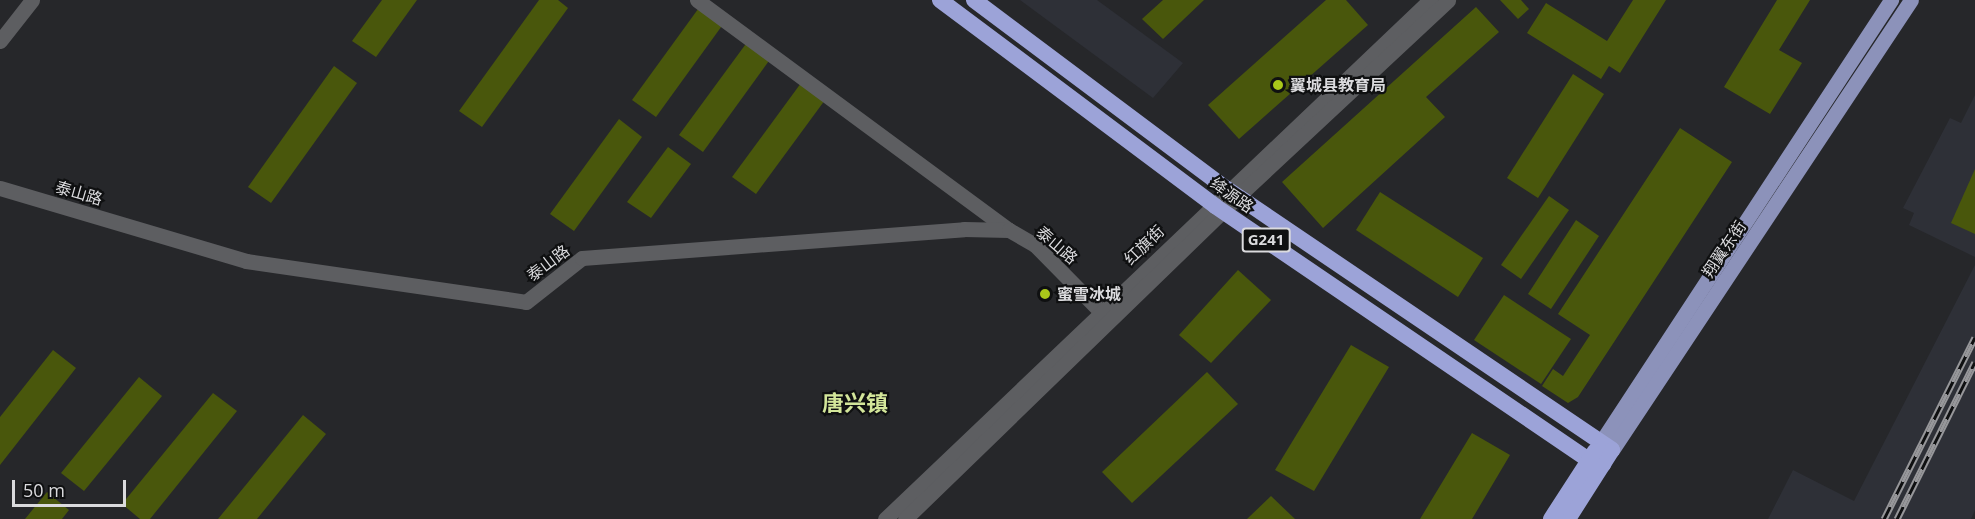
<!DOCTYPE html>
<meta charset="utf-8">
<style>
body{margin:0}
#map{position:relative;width:1975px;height:519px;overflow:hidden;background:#26272a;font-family:"Open Sans","Noto Sans SC",sans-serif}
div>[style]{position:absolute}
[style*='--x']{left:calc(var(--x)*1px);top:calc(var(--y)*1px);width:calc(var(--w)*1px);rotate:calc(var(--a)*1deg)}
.built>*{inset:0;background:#2e3037}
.building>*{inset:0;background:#49570c}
.minor>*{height:15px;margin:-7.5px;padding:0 7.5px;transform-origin:7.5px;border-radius:7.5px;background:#5d5e61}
.secondary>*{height:15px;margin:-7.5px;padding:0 7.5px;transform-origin:7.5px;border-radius:7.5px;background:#5d5e61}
.primary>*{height:15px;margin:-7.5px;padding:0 7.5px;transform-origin:7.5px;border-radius:7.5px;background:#8c92ba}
.trunk>*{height:16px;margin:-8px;padding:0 8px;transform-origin:8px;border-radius:8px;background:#9ca3d8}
.rail>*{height:7px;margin-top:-3.5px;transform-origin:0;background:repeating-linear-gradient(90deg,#0f1011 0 14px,#97979a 0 28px);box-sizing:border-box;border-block:2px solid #97979a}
.dots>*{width:16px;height:16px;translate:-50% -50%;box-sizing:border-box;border:3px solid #0f1011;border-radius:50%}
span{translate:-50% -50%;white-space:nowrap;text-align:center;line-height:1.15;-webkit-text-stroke:4.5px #0f1011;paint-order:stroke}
.shield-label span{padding:2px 4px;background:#0f1011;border:2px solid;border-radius:4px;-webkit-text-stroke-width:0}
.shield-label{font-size:15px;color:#dbdbde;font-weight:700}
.poi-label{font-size:16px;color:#dbdbde;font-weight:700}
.left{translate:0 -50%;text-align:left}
.street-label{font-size:16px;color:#dbdbde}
.district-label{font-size:22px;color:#d3e69a;font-weight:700}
.scale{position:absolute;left:12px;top:480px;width:114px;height:27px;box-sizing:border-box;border:3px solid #dbdbde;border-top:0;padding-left:8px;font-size:18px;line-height:21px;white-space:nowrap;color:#dbdbde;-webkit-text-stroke:4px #0f1011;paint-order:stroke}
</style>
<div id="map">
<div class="built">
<div style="clip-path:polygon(1020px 0,1097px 0,1183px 63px,1153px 98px)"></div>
<div style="clip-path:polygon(1975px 95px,1975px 257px,1909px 225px,1914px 213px,1903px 208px,1950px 118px,1961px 123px)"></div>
<div style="clip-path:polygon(1975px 265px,1975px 510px,1971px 519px,1768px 519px,1793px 470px,1854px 501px)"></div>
</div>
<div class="building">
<div style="clip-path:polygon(382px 0,417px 0,376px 57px,352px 41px)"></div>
<div style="clip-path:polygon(539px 0,558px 0,568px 8px,482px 127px,459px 111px)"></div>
<div style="clip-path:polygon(1163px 0,1204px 0,1163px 39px,1142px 19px)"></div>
<div style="clip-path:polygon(1326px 0,1346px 0,1368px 25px,1239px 139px,1208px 105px)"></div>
<div style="clip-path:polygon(1500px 0,1521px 0,1529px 9px,1518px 19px)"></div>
<div style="clip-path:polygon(1633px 0,1666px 0,1620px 73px,1609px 66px,1601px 79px,1527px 33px,1546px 3px,1607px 41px)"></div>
<div style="clip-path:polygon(1777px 0,1810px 0,1779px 50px,1802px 63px,1770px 114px,1724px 87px)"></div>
<div style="clip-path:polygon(701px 5px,724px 23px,656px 117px,632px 100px)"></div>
<div style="clip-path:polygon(1476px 7px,1499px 32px,1426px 97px,1445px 117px,1323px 228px,1282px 182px)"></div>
<div style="clip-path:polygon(748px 41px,771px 58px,703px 152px,679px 135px)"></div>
<div style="clip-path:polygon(334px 66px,357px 83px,271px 203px,248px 187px)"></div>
<div style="clip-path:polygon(1573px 74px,1604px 94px,1538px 198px,1507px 178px)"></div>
<div style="clip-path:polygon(801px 83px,825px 100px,756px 194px,732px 177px)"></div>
<div style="clip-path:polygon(619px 119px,642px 137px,574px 231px,550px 214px)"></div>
<div style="clip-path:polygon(1680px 128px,1732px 162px,1578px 397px,1568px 403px,1542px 386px,1553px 369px,1563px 376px,1590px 335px,1558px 314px)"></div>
<div style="clip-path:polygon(668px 147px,691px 164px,651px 218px,627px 202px)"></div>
<div style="clip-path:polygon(1975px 169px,1975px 234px,1951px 223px)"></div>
<div style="clip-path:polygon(1380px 192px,1483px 258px,1458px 297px,1356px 230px)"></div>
<div style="clip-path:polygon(1549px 196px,1569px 210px,1521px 279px,1501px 265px)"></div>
<div style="clip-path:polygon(1576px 220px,1599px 236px,1551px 309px,1528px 294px)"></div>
<div style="clip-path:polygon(1238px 270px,1271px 300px,1211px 363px,1179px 335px)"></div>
<div style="clip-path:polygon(1504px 295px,1571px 339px,1541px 384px,1474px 340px)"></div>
<div style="clip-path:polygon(1351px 345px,1389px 367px,1314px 491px,1275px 470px)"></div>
<div style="clip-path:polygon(53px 350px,76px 368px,0 465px,0 417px)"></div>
<div style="clip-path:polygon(1207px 372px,1238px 404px,1132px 503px,1102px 472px)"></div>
<div style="clip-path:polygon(139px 377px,162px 396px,84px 491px,61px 473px)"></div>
<div style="clip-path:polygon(213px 393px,237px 411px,150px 519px,140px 519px,122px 504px)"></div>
<div style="clip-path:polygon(303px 415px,326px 434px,257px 519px,218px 519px)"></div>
<div style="clip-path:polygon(1472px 433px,1510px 455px,1472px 519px,1420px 519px)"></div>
<div style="clip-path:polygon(47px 492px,69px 510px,62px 519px,25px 519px)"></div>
<div style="clip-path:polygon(1271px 496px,1295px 519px,1247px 519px)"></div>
</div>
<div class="minor">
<div style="--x:697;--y:0;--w:388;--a:36.4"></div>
<div style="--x:0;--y:188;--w:257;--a:16.5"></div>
<div style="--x:246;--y:261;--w:283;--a:8.3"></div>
<div style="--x:526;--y:302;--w:71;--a:-38.2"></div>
<div style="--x:582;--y:258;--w:383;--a:-4.3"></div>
<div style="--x:964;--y:229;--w:45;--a:1.3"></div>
<div style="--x:1009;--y:230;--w:30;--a:30"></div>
<div style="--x:1035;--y:245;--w:94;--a:45.4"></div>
</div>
<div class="secondary">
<div style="--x:0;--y:41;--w:52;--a:-52"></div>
<div style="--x:885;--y:519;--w:753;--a:-43.6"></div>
<div style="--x:905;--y:519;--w:461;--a:-44.1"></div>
<div style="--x:1236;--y:198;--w:290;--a:-43"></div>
</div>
<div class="primary">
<div style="--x:1601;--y:442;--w:529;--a:-56.73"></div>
<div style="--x:1612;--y:450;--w:540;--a:-56.4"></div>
</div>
<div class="trunk">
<div style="--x:940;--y:0;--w:344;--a:36.8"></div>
<div style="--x:1215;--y:206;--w:452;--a:34.2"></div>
<div style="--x:1589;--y:460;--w:15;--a:16"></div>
<div style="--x:974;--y:0;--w:316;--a:36.8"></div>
<div style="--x:1227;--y:189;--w:465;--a:34.1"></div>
<div style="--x:1612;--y:450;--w:82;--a:122.5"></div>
<div style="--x:1551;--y:519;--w:81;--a:-57.1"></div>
</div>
<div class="rail">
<div style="--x:1884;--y:519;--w:203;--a:-63.4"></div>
<div style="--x:1897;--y:519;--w:175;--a:-63.6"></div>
</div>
<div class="dots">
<div style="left:1278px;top:85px;background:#a9c71a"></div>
<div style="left:1045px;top:294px;background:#a9c71a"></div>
</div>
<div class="shield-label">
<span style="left:1266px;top:240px">G241</span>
</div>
<div class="poi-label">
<span class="left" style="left:1290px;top:85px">翼城县教育局</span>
<span class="left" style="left:1057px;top:294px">蜜雪冰城</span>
</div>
<div class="street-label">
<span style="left:79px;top:193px;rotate:16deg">泰山路</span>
<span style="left:1232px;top:195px;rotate:35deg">绛源路</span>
<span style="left:1057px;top:245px;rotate:41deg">泰山路</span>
<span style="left:1144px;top:245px;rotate:-44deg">红旗街</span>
<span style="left:1724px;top:249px;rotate:-56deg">翔翼东街</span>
<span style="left:548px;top:263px;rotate:-37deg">泰山路</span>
</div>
<div class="district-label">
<span style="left:855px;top:403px">唐兴镇</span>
</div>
<div class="scale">50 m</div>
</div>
